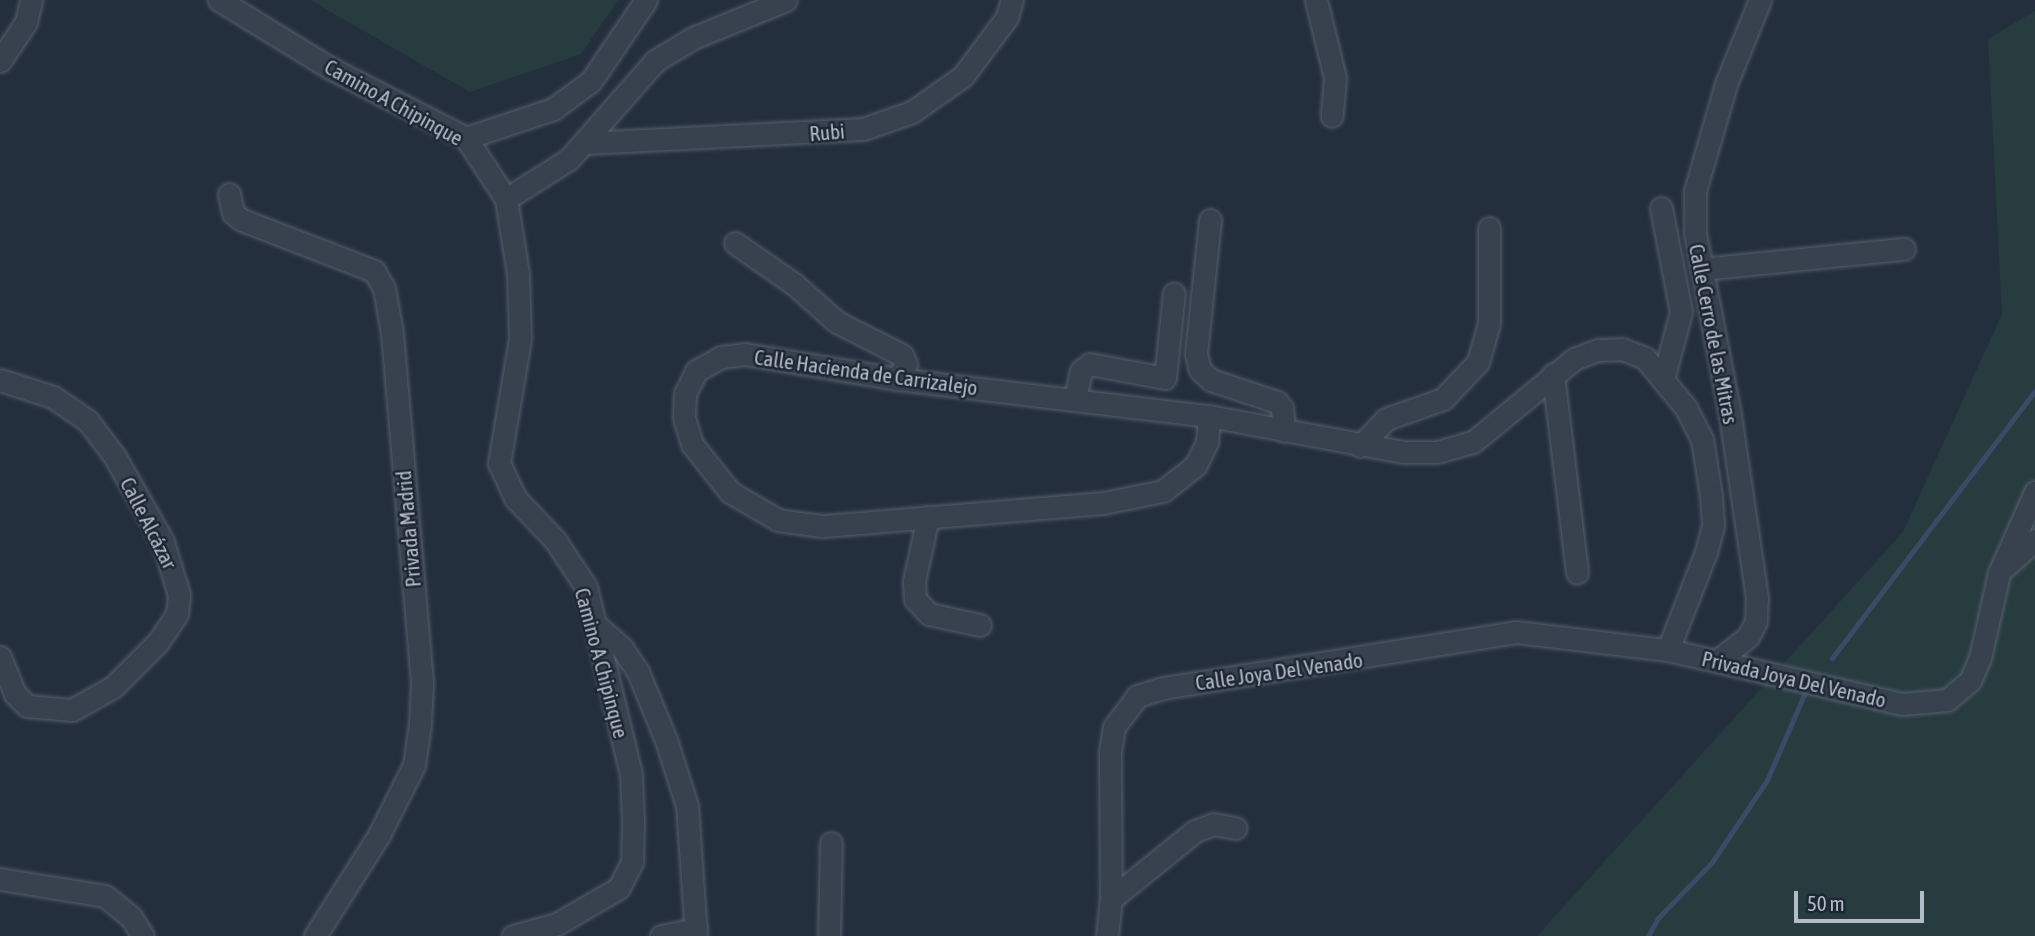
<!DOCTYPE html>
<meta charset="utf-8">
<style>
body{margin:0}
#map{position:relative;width:2035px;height:936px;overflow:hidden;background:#242f3e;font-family:"Asap Condensed",sans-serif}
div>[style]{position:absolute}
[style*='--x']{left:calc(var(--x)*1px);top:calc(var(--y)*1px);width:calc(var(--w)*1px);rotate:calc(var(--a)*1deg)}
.green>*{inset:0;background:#263c3f}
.stream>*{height:5px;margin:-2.5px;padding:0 2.5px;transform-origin:2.5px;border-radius:2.5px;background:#394c67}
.roads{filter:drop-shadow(0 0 2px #565f6c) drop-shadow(0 0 2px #565f6c)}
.minor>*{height:21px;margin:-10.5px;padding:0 10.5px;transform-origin:10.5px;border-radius:10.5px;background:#38414e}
span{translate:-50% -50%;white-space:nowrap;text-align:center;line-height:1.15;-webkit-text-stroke:5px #1d2633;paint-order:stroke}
.street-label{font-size:21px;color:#b4bcc9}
.scale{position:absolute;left:1794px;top:891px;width:130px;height:32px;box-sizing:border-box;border:4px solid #b4bcc9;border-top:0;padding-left:9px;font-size:21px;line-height:24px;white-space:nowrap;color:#b4bcc9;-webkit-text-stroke:5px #1d2633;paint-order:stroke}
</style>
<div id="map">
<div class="green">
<div style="clip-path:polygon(310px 0,618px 0,581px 54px,470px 92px)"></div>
<div style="clip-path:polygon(2035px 11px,2035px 936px,1537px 936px,1903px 532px,2002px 314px,1988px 39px)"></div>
</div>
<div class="stream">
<div style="--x:1832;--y:658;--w:335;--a:-52.8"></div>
<div style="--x:1648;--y:936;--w:21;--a:-61"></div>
<div style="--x:1658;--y:918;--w:78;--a:-46"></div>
<div style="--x:1712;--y:862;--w:99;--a:-56.1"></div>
<div style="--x:1767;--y:780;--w:93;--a:-66.5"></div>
</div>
<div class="roads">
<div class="minor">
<div style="--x:219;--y:0;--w:130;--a:31.5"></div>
<div style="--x:330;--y:68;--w:153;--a:27.2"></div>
<div style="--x:466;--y:138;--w:73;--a:56.7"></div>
<div style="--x:506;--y:199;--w:76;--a:80.9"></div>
<div style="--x:518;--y:274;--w:65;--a:88.2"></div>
<div style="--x:520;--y:339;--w:126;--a:99.6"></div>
<div style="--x:499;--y:463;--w:40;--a:65"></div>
<div style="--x:516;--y:499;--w:57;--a:46.4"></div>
<div style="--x:555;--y:540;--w:56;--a:56.6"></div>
<div style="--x:586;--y:587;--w:192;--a:76.5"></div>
<div style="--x:631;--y:774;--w:48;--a:87.6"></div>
<div style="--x:633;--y:822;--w:40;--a:91.4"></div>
<div style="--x:632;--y:862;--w:29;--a:117"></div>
<div style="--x:619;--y:888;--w:72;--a:149.9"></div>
<div style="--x:557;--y:924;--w:46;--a:164.7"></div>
<div style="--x:1316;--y:0;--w:80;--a:76.3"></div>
<div style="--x:1335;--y:78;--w:38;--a:95"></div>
<div style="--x:0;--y:61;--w:47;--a:-56.3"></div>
<div style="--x:26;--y:22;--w:23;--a:-77"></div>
<div style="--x:466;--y:138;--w:92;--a:-18.4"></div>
<div style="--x:553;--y:109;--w:47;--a:-36.4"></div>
<div style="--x:591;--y:81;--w:98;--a:-55.8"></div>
<div style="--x:586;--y:143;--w:277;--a:-2.9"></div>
<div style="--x:863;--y:129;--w:52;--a:-19.1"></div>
<div style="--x:912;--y:112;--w:62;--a:-35.2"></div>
<div style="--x:963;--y:76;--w:74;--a:-53.3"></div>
<div style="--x:1007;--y:17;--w:18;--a:-74"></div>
<div style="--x:229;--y:194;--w:19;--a:78"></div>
<div style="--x:233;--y:213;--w:11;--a:38"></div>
<div style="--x:242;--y:220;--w:142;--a:21.1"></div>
<div style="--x:374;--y:271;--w:20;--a:60"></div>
<div style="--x:384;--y:288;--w:46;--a:79.9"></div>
<div style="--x:392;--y:333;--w:351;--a:85.1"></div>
<div style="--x:422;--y:683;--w:41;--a:92.8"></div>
<div style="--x:420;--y:724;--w:41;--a:98.3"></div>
<div style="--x:414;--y:765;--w:78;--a:116.6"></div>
<div style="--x:379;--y:835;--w:120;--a:122.4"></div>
<div style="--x:506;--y:199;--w:75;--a:-32.4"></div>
<div style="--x:569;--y:159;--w:130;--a:-48.7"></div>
<div style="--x:655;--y:61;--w:44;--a:-31.2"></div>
<div style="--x:693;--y:38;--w:100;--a:-22.2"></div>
<div style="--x:1661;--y:208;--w:106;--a:79.1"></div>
<div style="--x:1681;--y:312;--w:69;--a:105"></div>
<div style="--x:1210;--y:220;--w:135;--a:96"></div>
<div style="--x:1196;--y:354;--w:16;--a:76"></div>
<div style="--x:1200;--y:370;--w:15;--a:42"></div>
<div style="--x:1211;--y:380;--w:70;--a:18.4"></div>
<div style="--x:1277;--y:402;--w:8;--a:50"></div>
<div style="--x:1282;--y:408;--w:23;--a:85"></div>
<div style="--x:735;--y:243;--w:72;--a:34.8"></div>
<div style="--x:794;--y:284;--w:57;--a:41.5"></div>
<div style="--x:837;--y:322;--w:73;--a:26.9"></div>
<div style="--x:902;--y:355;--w:10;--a:66"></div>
<div style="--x:906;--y:364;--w:17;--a:121"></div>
<div style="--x:1702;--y:269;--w:203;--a:-5.7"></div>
<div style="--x:1553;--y:374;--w:200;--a:83.1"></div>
<div style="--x:0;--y:380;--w:56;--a:17.8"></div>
<div style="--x:53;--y:397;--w:42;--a:34.4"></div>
<div style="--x:88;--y:421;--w:45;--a:53.1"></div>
<div style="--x:115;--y:457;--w:98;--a:60.5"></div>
<div style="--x:163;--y:542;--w:55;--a:73.2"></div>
<div style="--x:179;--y:595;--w:19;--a:96"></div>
<div style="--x:177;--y:614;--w:34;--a:124"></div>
<div style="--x:158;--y:642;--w:64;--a:135"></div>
<div style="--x:113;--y:687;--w:47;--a:150.7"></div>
<div style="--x:72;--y:710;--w:45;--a:-174.9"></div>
<div style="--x:27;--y:706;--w:17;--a:-135"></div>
<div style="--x:15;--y:694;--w:40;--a:-112"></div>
<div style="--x:1075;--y:399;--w:29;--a:-78"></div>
<div style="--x:1081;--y:371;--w:11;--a:-38"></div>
<div style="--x:1090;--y:364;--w:76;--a:10.6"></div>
<div style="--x:1165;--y:378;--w:85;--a:-84"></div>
<div style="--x:1209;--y:416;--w:26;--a:94"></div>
<div style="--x:1207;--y:442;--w:25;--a:116"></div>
<div style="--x:1196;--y:465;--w:42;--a:141.8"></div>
<div style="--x:1163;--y:491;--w:61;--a:168.7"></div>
<div style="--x:1103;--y:503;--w:283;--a:175.3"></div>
<div style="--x:821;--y:526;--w:43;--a:-172.1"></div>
<div style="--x:778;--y:520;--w:56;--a:-149.7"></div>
<div style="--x:730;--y:492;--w:61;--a:-128.4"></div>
<div style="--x:692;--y:444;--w:27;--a:-107"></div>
<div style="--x:684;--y:418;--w:24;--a:-88"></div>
<div style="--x:685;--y:394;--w:25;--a:-64"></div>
<div style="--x:696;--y:371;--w:29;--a:-29"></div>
<div style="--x:721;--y:357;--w:24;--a:-7"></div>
<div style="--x:745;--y:354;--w:154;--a:9.3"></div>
<div style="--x:897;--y:379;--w:314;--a:6.8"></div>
<div style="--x:1209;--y:416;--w:197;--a:10.5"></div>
<div style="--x:1403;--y:452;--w:34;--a:0"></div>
<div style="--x:1437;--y:452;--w:37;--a:-16"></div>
<div style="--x:1473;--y:442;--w:131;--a:-39.4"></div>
<div style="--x:1574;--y:359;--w:26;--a:-21"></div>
<div style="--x:1598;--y:350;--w:24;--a:-2"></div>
<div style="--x:1622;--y:349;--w:25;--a:21"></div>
<div style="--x:1645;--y:358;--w:65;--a:50.6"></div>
<div style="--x:1686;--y:408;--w:35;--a:63"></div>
<div style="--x:1702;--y:439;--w:58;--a:81"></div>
<div style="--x:1711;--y:496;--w:30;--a:86"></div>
<div style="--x:1713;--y:526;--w:27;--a:105"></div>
<div style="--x:1706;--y:552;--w:105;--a:111.2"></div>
<div style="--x:1360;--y:446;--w:37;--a:-46"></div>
<div style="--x:1386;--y:419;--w:60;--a:-19.3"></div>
<div style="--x:1443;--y:399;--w:51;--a:-46.6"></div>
<div style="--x:1478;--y:362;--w:41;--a:-74.2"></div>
<div style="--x:1489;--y:323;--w:95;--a:-90"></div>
<div style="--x:928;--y:517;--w:66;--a:102.3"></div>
<div style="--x:914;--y:581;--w:18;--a:87"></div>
<div style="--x:915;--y:599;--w:21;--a:47"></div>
<div style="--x:929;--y:614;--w:52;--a:12.2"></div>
<div style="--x:2006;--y:566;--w:39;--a:-42"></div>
<div style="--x:597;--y:626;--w:33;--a:41"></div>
<div style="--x:622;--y:648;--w:29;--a:56"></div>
<div style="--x:638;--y:672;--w:74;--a:67.6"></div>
<div style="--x:666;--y:740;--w:69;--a:72.3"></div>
<div style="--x:687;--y:806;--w:130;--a:86"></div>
<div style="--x:1717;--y:661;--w:39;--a:-38"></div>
<div style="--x:1748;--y:637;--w:18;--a:-63"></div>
<div style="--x:1756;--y:621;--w:23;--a:-88"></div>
<div style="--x:1757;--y:598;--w:185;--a:-98.4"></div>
<div style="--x:1730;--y:415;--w:185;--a:-100.9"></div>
<div style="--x:1695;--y:233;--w:42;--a:-90"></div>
<div style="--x:1695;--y:191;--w:111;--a:-73.8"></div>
<div style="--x:1726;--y:84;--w:91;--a:-68"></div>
<div style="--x:0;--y:879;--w:106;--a:9.2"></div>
<div style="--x:105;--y:896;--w:33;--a:39"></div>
<div style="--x:131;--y:917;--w:22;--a:58"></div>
<div style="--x:1111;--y:899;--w:108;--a:-39"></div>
<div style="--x:1195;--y:831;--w:19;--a:-21"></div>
<div style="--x:1213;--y:824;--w:23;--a:10"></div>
<div style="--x:661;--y:936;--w:36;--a:-11"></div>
<div style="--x:829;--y:936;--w:93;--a:-88.8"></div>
<div style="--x:1107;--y:936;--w:37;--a:-84"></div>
<div style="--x:1111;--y:899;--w:147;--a:-90.4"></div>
<div style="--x:1110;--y:752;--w:25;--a:-81"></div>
<div style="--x:1114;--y:727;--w:39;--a:-53"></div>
<div style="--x:1137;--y:696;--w:27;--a:-17"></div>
<div style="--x:1163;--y:688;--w:357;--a:-9"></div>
<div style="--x:1516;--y:632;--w:153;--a:6.8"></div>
<div style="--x:1668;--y:650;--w:240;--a:13"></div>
<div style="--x:1902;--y:704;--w:45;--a:-5.1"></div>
<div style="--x:1947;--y:700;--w:30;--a:-40"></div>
<div style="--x:1970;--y:681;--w:25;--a:-67"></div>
<div style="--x:1980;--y:658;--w:87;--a:-77.4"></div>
<div style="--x:1999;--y:573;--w:89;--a:-66"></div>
</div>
</div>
<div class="street-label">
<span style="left:394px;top:102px;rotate:29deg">Camino A Chipinque</span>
<span style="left:827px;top:132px;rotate:-5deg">Rubi</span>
<span style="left:1714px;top:334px;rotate:79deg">Calle Cerro de las Mitras</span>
<span style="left:866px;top:372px;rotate:8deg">Calle Hacienda de Carrizalejo</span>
<span style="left:149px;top:523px;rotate:63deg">Calle Alcázar</span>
<span style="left:408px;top:529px;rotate:-95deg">Privada Madrid</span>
<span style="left:602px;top:663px;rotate:75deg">Camino A Chipinque</span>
<span style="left:1279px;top:671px;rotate:-8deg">Calle Joya Del Venado</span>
<span style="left:1794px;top:679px;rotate:13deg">Privada Joya Del Venado</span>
</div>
<div class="scale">50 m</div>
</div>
